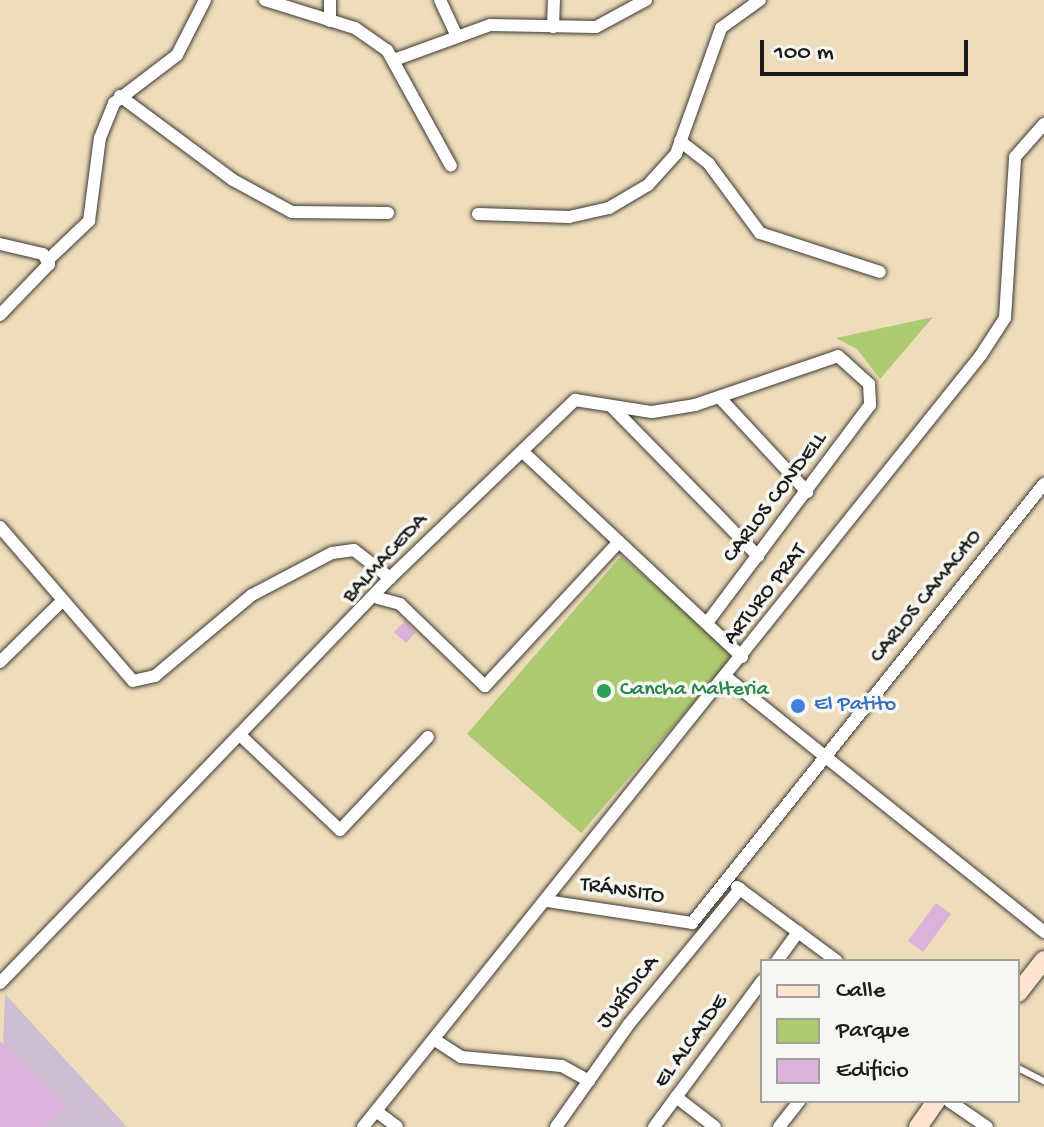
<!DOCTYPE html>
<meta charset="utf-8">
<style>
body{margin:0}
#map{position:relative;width:1044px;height:1127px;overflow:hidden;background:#eedcba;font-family:"Gochi Hand",sans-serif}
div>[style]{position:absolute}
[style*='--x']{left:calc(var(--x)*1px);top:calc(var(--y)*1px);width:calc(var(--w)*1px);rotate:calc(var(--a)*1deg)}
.industrial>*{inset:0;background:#cebed1}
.green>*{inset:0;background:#aeca71}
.building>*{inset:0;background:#dbb2d9}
.roads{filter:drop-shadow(0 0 2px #3c3934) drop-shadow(0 0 2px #3c3934)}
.lane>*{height:6px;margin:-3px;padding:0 3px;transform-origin:3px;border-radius:3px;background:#fff}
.street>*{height:12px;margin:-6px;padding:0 6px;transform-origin:6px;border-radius:6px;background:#fff}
.secondary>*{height:18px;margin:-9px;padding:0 9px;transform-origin:9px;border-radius:9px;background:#fee3d1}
.dots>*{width:22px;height:22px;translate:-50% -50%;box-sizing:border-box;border:4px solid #f6f6f2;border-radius:50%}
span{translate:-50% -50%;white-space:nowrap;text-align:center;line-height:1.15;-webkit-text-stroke:7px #f6f6f2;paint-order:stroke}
.street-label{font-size:22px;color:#1c1c1c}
.leisure-label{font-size:22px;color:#27864d}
.left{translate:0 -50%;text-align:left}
.shop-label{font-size:22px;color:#366cbe}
.legend{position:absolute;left:760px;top:959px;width:260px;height:144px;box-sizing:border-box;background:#f6f6f2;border:2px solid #9f9f9c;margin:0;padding:10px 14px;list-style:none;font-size:24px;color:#1c1c1c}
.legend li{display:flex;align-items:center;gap:16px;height:40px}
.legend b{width:40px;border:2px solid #9f9f9c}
.scale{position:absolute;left:760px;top:40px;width:208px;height:36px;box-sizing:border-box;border:4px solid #1c1c1c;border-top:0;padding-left:10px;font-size:24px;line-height:28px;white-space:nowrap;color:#1c1c1c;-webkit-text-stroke:6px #f6f6f2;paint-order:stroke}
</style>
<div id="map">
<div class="industrial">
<div style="clip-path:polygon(5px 994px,127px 1127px,0 1127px)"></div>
</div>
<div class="green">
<div style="clip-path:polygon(933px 317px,880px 379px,857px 349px,836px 338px)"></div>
<div style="clip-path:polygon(621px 556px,735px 655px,581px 833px,467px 734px)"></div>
</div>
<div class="building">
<div style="clip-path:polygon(405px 621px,416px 632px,406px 643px,394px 632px)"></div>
<div style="clip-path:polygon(797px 696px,808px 704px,800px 715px,789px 708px)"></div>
<div style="clip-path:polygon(936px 903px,951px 914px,923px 952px,908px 941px)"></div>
<div style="clip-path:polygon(0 1041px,67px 1105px,45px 1127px,0 1127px)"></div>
</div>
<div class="roads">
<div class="lane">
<div style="--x:1018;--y:1068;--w:29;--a:27"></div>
</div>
<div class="street">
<div style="--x:265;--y:0;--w:94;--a:17.3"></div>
<div style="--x:355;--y:28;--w:39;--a:35"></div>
<div style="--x:387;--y:50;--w:132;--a:61.1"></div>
<div style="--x:330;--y:0;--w:21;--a:90"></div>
<div style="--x:440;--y:0;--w:40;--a:65"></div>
<div style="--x:553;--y:27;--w:27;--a:-88"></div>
<div style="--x:394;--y:60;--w:102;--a:-20"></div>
<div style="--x:490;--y:25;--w:106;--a:1.1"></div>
<div style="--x:596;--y:27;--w:57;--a:-28.4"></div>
<div style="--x:120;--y:96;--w:141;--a:36.6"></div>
<div style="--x:233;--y:180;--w:67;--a:28.5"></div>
<div style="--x:292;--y:212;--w:96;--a:0.6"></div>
<div style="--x:680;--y:141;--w:37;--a:38"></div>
<div style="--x:709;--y:164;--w:86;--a:53.5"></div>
<div style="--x:760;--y:233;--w:126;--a:18"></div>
<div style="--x:478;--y:214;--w:91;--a:1.9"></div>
<div style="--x:569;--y:217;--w:41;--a:-12.7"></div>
<div style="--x:609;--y:208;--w:45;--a:-30.5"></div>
<div style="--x:648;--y:185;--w:42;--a:-47.9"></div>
<div style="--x:676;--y:154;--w:134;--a:-70.3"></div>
<div style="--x:721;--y:28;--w:48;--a:-35.7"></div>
<div style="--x:0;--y:244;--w:44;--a:13.1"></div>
<div style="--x:43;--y:254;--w:12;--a:59"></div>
<div style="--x:49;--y:264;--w:71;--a:133.9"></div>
<div style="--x:48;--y:260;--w:57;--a:-43.6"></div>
<div style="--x:89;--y:221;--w:84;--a:-82.5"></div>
<div style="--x:100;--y:138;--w:38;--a:-68"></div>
<div style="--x:114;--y:103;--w:79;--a:-37.3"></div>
<div style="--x:177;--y:55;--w:62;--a:-63"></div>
<div style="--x:721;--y:399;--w:127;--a:47.2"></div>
<div style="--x:612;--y:407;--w:209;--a:45.6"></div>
<div style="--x:523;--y:452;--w:300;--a:43.1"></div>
<div style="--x:0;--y:527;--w:203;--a:49.2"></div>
<div style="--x:133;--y:681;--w:23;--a:-13"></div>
<div style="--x:155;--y:676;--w:126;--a:-39.9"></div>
<div style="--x:252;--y:595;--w:90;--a:-27.7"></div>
<div style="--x:332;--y:553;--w:22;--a:-8"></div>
<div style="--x:354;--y:550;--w:46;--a:37.9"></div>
<div style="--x:378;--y:598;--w:23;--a:15"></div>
<div style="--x:400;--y:604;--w:118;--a:44"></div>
<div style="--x:485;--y:686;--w:197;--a:-47.1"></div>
<div style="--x:0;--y:662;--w:88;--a:-44.5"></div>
<div style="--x:726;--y:677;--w:408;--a:38.7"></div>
<div style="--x:240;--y:735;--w:138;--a:43.5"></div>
<div style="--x:340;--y:830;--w:128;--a:-46.6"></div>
<div style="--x:737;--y:887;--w:124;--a:36.5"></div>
<div style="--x:547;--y:901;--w:147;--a:8.6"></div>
<div style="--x:692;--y:923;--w:563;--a:-51.28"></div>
<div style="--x:777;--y:961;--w:36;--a:-54"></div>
<div style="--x:0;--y:983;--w:562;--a:-46.08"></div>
<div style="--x:390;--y:578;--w:257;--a:-43.9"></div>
<div style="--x:575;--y:400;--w:78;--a:8.9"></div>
<div style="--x:652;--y:412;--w:44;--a:-9.2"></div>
<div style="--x:695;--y:405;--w:151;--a:-18.9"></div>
<div style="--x:838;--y:356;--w:42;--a:42.1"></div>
<div style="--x:869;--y:384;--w:21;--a:87"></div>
<div style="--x:870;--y:405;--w:272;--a:126.8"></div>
<div style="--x:435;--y:1040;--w:31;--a:33"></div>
<div style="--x:461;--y:1057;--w:101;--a:5.1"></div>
<div style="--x:562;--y:1066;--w:31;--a:29"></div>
<div style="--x:676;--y:1097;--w:49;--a:37.6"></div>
<div style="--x:949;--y:1101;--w:46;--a:34.4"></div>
<div style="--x:376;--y:1111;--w:26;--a:37"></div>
<div style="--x:363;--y:1127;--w:989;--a:-51.32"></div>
<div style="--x:981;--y:355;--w:44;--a:-57"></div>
<div style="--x:1005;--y:318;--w:161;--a:-86.4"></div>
<div style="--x:1015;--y:157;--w:44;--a:-48.7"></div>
<div style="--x:556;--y:1127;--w:126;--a:-54.7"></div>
<div style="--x:629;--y:1024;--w:175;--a:-50.6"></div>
<div style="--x:654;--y:1127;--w:182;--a:-53.5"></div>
<div style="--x:779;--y:1127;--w:33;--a:-52"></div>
</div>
<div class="secondary">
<div style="--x:1018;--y:993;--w:42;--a:-51.8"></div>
<div style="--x:918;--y:1127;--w:32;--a:-55"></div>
</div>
</div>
<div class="dots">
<div style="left:604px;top:691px;background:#2e9e5b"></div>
<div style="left:798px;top:706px;background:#3f7fe0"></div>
</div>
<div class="street-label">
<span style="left:776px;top:498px;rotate:-53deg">CARLOS CONDELL</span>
<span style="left:386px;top:559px;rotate:-47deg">BALMACEDA</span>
<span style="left:766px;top:595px;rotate:-52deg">ARTURO PRAT</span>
<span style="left:927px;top:597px;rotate:-51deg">CARLOS CAMACHO</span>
<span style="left:622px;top:892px;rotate:9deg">TRÁNSITO</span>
<span style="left:629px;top:993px;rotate:-52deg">JURÍDICA</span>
<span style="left:692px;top:1042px;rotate:-54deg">EL ALCALDE</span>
</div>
<div class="leisure-label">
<span class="left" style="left:620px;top:691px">Cancha Malteria</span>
</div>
<div class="shop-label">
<span class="left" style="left:814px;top:706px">El Patito</span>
</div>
<ul class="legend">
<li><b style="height:10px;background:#fee3d1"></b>Calle</li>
<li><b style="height:22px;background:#aeca71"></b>Parque</li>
<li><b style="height:22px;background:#dbb2d9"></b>Edificio</li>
</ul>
<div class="scale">100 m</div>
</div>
